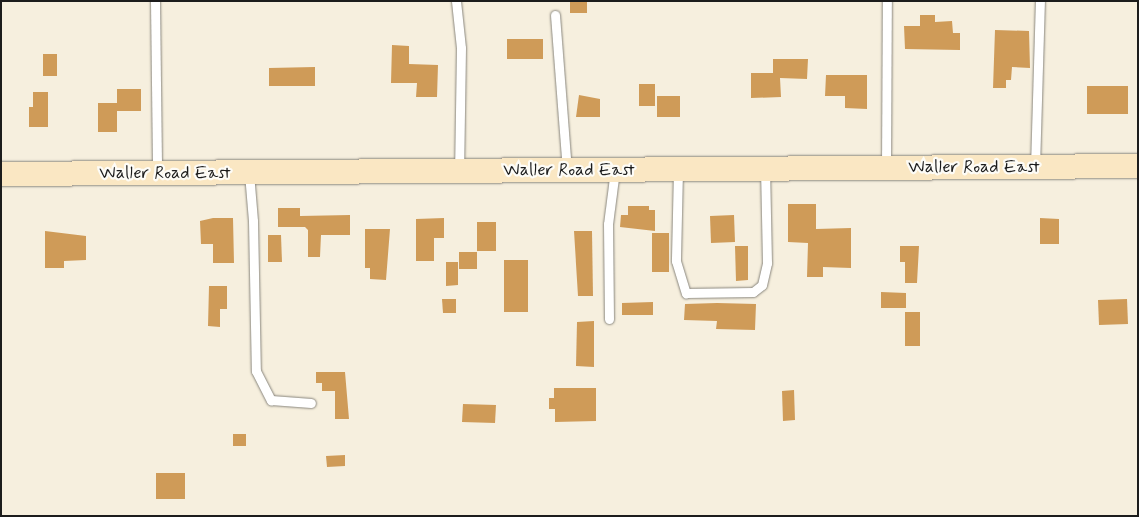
<!DOCTYPE html>
<style>
body{margin:0}
#map{position:relative;width:1139px;height:517px;overflow:hidden;background:#f6efde;font-family:Mynerve,sans-serif}
div>[style]{position:absolute}
[style*='--x']{left:calc(var(--x)*1px);top:calc(var(--y)*1px);width:calc(var(--w)*1px);rotate:calc(var(--a)*1deg)}
.building>*{inset:0;background:#cf9b58}
.roads{filter:drop-shadow(0 0 1px #89867d) drop-shadow(0 0 1px #89867d)}
.lane>*{height:9px;margin:-4.5px;padding:0 4.5px;transform-origin:4.5px;border-radius:4.5px;background:#fff}
.secondary>*{height:24px;margin:-12px;padding:0 12px;transform-origin:12px;border-radius:12px;background:#fae7c3}
span{translate:-50% -50%;white-space:nowrap;text-align:center;line-height:1.15;-webkit-text-stroke:4.5px #fdfcf7;paint-order:stroke}
.street-label{font-size:18px;color:#1c1c1c}
.frame{position:absolute;inset:0;border:2px solid #1c1c1c;pointer-events:none}
</style>
<div id="map">
<div class="building">
<div style="clip-path:polygon(570px 1px,587px 1px,587px 13px,570px 13px)"></div>
<div style="clip-path:polygon(920px 15px,935px 15px,935px 22px,952px 21px,953px 33px,960px 33px,960px 50px,905px 49px,904px 26px,920px 26px)"></div>
<div style="clip-path:polygon(995px 30px,1029px 31px,1030px 68px,1012px 67px,1011px 80px,1006px 80px,1006px 88px,993px 88px)"></div>
<div style="clip-path:polygon(507px 39px,543px 39px,543px 59px,507px 59px)"></div>
<div style="clip-path:polygon(392px 45px,409px 46px,409px 64px,438px 65px,437px 97px,416px 97px,417px 83px,391px 83px)"></div>
<div style="clip-path:polygon(43px 54px,57px 54px,57px 76px,43px 76px)"></div>
<div style="clip-path:polygon(773px 59px,808px 59px,807px 79px,780px 78px,781px 97px,751px 98px,751px 73px,773px 73px)"></div>
<div style="clip-path:polygon(315px 67px,315px 86px,269px 86px,269px 68px)"></div>
<div style="clip-path:polygon(826px 75px,867px 75px,867px 109px,845px 108px,845px 96px,825px 96px)"></div>
<div style="clip-path:polygon(639px 84px,655px 84px,655px 106px,639px 106px)"></div>
<div style="clip-path:polygon(1087px 86px,1128px 86px,1128px 114px,1087px 114px)"></div>
<div style="clip-path:polygon(117px 89px,141px 89px,141px 111px,117px 111px)"></div>
<div style="clip-path:polygon(33px 92px,48px 92px,48px 127px,29px 127px,29px 107px,33px 107px)"></div>
<div style="clip-path:polygon(579px 95px,600px 99px,600px 117px,576px 117px)"></div>
<div style="clip-path:polygon(657px 96px,680px 96px,680px 117px,657px 117px)"></div>
<div style="clip-path:polygon(98px 103px,117px 103px,117px 132px,98px 132px)"></div>
<div style="clip-path:polygon(788px 204px,816px 204px,816px 229px,851px 228px,851px 268px,823px 267px,823px 277px,807px 277px,808px 243px,788px 242px)"></div>
<div style="clip-path:polygon(628px 206px,649px 206px,649px 210px,655px 210px,655px 231px,620px 227px,621px 215px,628px 215px)"></div>
<div style="clip-path:polygon(278px 208px,300px 208px,300px 216px,350px 215px,350px 235px,321px 235px,320px 257px,308px 257px,308px 230px,305px 227px,278px 227px)"></div>
<div style="clip-path:polygon(734px 215px,735px 242px,711px 243px,710px 216px)"></div>
<div style="clip-path:polygon(213px 218px,233px 218px,234px 263px,213px 263px,213px 244px,201px 244px,200px 221px)"></div>
<div style="clip-path:polygon(444px 218px,444px 238px,434px 238px,434px 261px,416px 261px,416px 219px)"></div>
<div style="clip-path:polygon(1040px 218px,1059px 219px,1059px 244px,1040px 244px)"></div>
<div style="clip-path:polygon(477px 222px,496px 222px,496px 251px,477px 251px)"></div>
<div style="clip-path:polygon(365px 229px,390px 229px,386px 280px,370px 279px,370px 268px,365px 268px)"></div>
<div style="clip-path:polygon(45px 231px,86px 236px,86px 260px,64px 261px,64px 268px,45px 268px)"></div>
<div style="clip-path:polygon(574px 231px,592px 231px,593px 296px,578px 296px)"></div>
<div style="clip-path:polygon(652px 233px,669px 233px,669px 272px,652px 272px)"></div>
<div style="clip-path:polygon(268px 235px,281px 235px,282px 262px,268px 262px)"></div>
<div style="clip-path:polygon(735px 246px,748px 246px,748px 280px,736px 281px)"></div>
<div style="clip-path:polygon(900px 246px,919px 246px,917px 283px,905px 283px,905px 262px,900px 262px)"></div>
<div style="clip-path:polygon(459px 252px,477px 252px,477px 269px,459px 269px)"></div>
<div style="clip-path:polygon(504px 260px,528px 260px,528px 312px,504px 312px)"></div>
<div style="clip-path:polygon(446px 262px,458px 262px,458px 285px,446px 286px)"></div>
<div style="clip-path:polygon(209px 286px,227px 286px,227px 309px,220px 309px,220px 327px,208px 326px)"></div>
<div style="clip-path:polygon(881px 292px,906px 293px,906px 308px,881px 308px)"></div>
<div style="clip-path:polygon(442px 299px,456px 299px,456px 313px,443px 313px)"></div>
<div style="clip-path:polygon(1127px 299px,1128px 324px,1099px 325px,1098px 300px)"></div>
<div style="clip-path:polygon(653px 302px,653px 315px,622px 315px,622px 303px)"></div>
<div style="clip-path:polygon(717px 303px,756px 304px,755px 330px,716px 329px,717px 321px,684px 320px,685px 304px)"></div>
<div style="clip-path:polygon(905px 312px,920px 312px,920px 346px,905px 346px)"></div>
<div style="clip-path:polygon(594px 321px,594px 367px,576px 366px,577px 322px)"></div>
<div style="clip-path:polygon(316px 372px,345px 372px,349px 419px,335px 419px,335px 391px,322px 391px,322px 383px,316px 383px)"></div>
<div style="clip-path:polygon(554px 388px,596px 388px,596px 421px,555px 422px,555px 409px,549px 409px,549px 398px,554px 398px)"></div>
<div style="clip-path:polygon(794px 390px,795px 420px,783px 421px,782px 391px)"></div>
<div style="clip-path:polygon(463px 404px,496px 405px,495px 423px,462px 422px)"></div>
<div style="clip-path:polygon(233px 434px,246px 434px,246px 446px,233px 446px)"></div>
<div style="clip-path:polygon(345px 455px,345px 466px,327px 467px,326px 456px)"></div>
<div style="clip-path:polygon(156px 473px,185px 473px,185px 499px,156px 499px)"></div>
</div>
<div class="roads">
<div class="lane">
<div style="--x:155;--y:1;--w:170;--a:89.3"></div>
<div style="--x:456;--y:1;--w:47;--a:83.9"></div>
<div style="--x:461;--y:48;--w:123;--a:90.9"></div>
<div style="--x:555;--y:15;--w:155;--a:85.6"></div>
<div style="--x:1035;--y:167;--w:166;--a:-88.3"></div>
<div style="--x:886;--y:168;--w:167;--a:-89.7"></div>
<div style="--x:678;--y:170;--w:91;--a:91.3"></div>
<div style="--x:676;--y:261;--w:34;--a:73"></div>
<div style="--x:686;--y:293;--w:67;--a:-0.9"></div>
<div style="--x:753;--y:292;--w:11;--a:-38"></div>
<div style="--x:762;--y:285;--w:23;--a:-77"></div>
<div style="--x:767;--y:263;--w:94;--a:-91.2"></div>
<div style="--x:249;--y:173;--w:48;--a:85.2"></div>
<div style="--x:253;--y:221;--w:150;--a:88.9"></div>
<div style="--x:256;--y:371;--w:33;--a:63"></div>
<div style="--x:271;--y:400;--w:40;--a:4.3"></div>
<div style="--x:609;--y:319;--w:95;--a:-90.6"></div>
<div style="--x:608;--y:224;--w:54;--a:-82.6"></div>
</div>
<div class="secondary">
<div style="--x:1;--y:174;--w:1137;--a:-0.4"></div>
</div>
</div>
<div class="street-label">
<span style="left:974px;top:167px">Waller Road East</span>
<span style="left:569px;top:170px">Waller Road East</span>
<span style="left:165px;top:173px">Waller Road East</span>
</div>
<div class="frame"></div>
</div>
